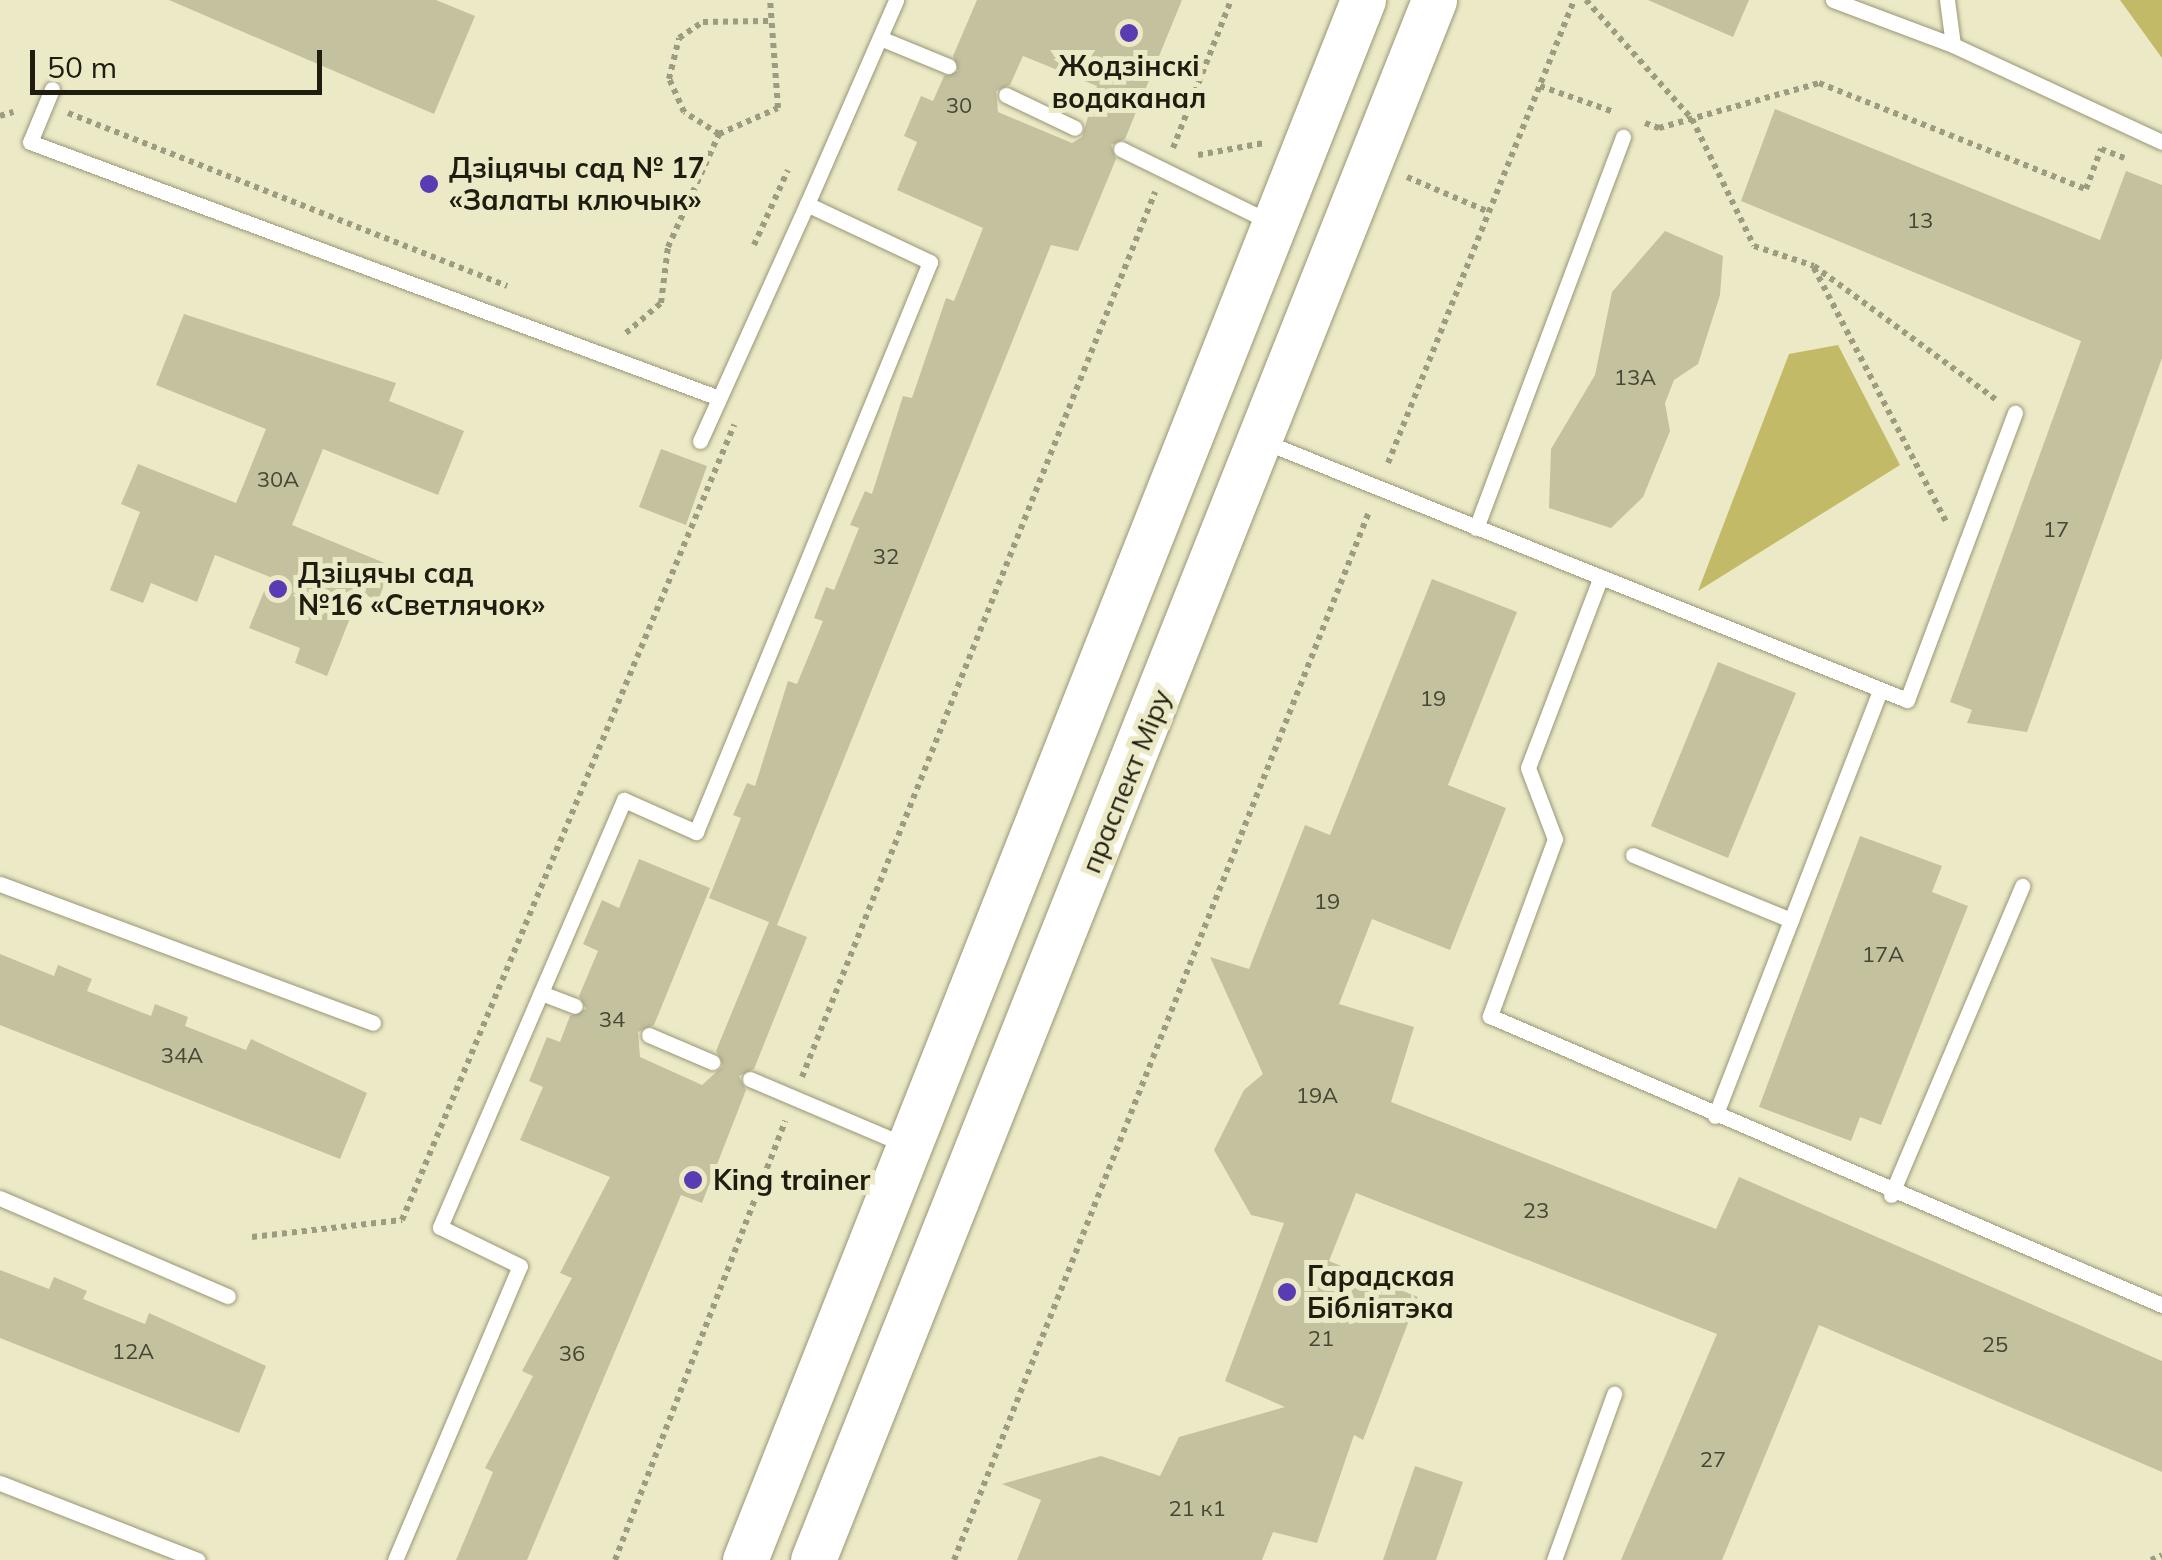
<!DOCTYPE html>
<meta charset="utf-8">
<style>
body{margin:0}
#map{position:relative;width:2162px;height:1560px;overflow:hidden;background:#ece9c6;font-family:Mulish,sans-serif}
div>[style]{position:absolute}
[style*='--x']{left:calc(var(--x)*1px);top:calc(var(--y)*1px);width:calc(var(--w)*1px);rotate:calc(var(--a)*1deg)}
.green>*{inset:0;background:#c2ba67}
.building>*{inset:0;background:#c4c19f}
.path>*{height:6px;margin-top:-3px;transform-origin:0;background:repeating-linear-gradient(90deg,#9d9b80 0 5px,transparent 0 10px)}
.roads{filter:drop-shadow(0 0 2px #999676) drop-shadow(0 0 2px #999676)}
.service>*{height:15px;margin:-7.5px;padding:0 7.5px;transform-origin:7.5px;border-radius:7.5px;background:#fff}
.secondary>*{height:45px;margin:-22.5px;padding:0 22.5px;transform-origin:22.5px;border-radius:22.5px;background:#fff}
.dots>*{width:28px;height:28px;translate:-50% -50%;box-sizing:border-box;border:5px solid #ece9c6;border-radius:50%}
span{translate:-50% -50%;white-space:nowrap;text-align:center;line-height:1.15;-webkit-text-stroke:10px #ece9c6;paint-order:stroke}
.number-label{font-size:22px;color:#484634}
.number-label span{-webkit-text-stroke-width:0}
.poi-label{font-size:28px;color:#1e1d10;font-weight:700}
.left{translate:0 -50%;text-align:left}
.street-label{font-size:28px;color:#1e1d10}
.scale{position:absolute;left:30px;top:50px;width:292px;height:45px;box-sizing:border-box;border:5px solid #1e1d10;border-top:0;padding-left:12px;font-size:30px;line-height:35px;white-space:nowrap;color:#1e1d10;-webkit-text-stroke:8px #ece9c6;paint-order:stroke}
</style>
<div id="map">
<div class="green">
<div style="clip-path:polygon(2120px 0,2162px 0,2162px 58px)"></div>
<div style="clip-path:polygon(1838px 345px,1900px 465px,1698px 591px,1789px 354px)"></div>
</div>
<div class="building">
<div style="clip-path:polygon(169px 0,436px 0,475px 16px,434px 114px)"></div>
<div style="clip-path:polygon(evenodd,977px 0,1182px 0,1125px 139px,1111px 145px,1116px 159px,1078px 251px,1051px 245px,777px 925px,807px 937px,754px 1069px,739px 1076px,746px 1090px,702px 1203px,681px 1195px,527px 1560px,456px 1560px,493px 1472px,485px 1468px,533px 1376px,522px 1371px,572px 1278px,560px 1273px,610px 1177px,520px 1140px,543px 1087px,529px 1081px,547px 1037px,560px 1042px,570px 1016px,586px 1009px,579px 996px,598px 951px,583px 944px,602px 900px,619px 908px,639px 859px,710px 888px,654px 1025px,638px 1032px,640px 1057px,702px 1085px,723px 1066px,716px 1051px,769px 922px,709px 898px,741px 818px,733px 815px,747px 783px,755px 786px,788px 681px,797px 684px,823px 621px,814px 618px,826px 587px,834px 590px,859px 528px,850px 525px,865px 491px,872px 494px,903px 396px,912px 398px,946px 298px,954px 301px,983px 228px,897px 190px,917px 142px,904px 136px,921px 96px,933px 101px,944px 76px,958px 71px,953px 56px,977px 0,1023px 56px,1097px 86px,1082px 137px,1072px 143px,998px 112px,996px 91px,1010px 85px,1023px 56px)"></div>
<div style="clip-path:polygon(1648px 0,1749px 0,1733px 37px)"></div>
<div style="clip-path:polygon(1775px 109px,2100px 240px,2126px 171px,2162px 185px,2162px 358px,2027px 732px,1967px 723px,1972px 710px,1950px 702px,2081px 341px,1741px 201px)"></div>
<div style="clip-path:polygon(1665px 231px,1723px 256px,1720px 295px,1698px 364px,1674px 380px,1665px 403px,1670px 431px,1643px 497px,1611px 528px,1549px 508px,1551px 449px,1595px 375px,1612px 292px)"></div>
<div style="clip-path:polygon(184px 314px,396px 383px,389px 401px,464px 431px,438px 495px,323px 449px,292px 525px,392px 566px,378px 600px,360px 593px,327px 676px,295px 663px,300px 648px,249px 628px,270px 577px,215px 555px,197px 602px,151px 583px,143px 603px,110px 590px,140px 512px,121px 504px,138px 464px,236px 503px,266px 429px,156px 385px)"></div>
<div style="clip-path:polygon(661px 449px,707px 466px,686px 525px,639px 507px)"></div>
<div style="clip-path:polygon(1432px 579px,1517px 612px,1448px 785px,1506px 808px,1450px 950px,1372px 919px,1339px 1004px,1414px 1027px,1391px 1102px,1716px 1229px,1739px 1177px,2162px 1361px,2162px 1472px,1819px 1325px,1722px 1560px,1621px 1560px,1717px 1334px,1356px 1193px,1329px 1261px,1418px 1297px,1363px 1440px,1354px 1435px,1317px 1543px,1273px 1532px,1262px 1560px,1017px 1560px,1041px 1500px,1002px 1484px,1101px 1456px,1160px 1476px,1179px 1437px,1285px 1407px,1225px 1381px,1284px 1223px,1251px 1215px,1214px 1150px,1244px 1090px,1263px 1074px,1210px 957px,1249px 969px,1305px 825px,1330px 835px)"></div>
<div style="clip-path:polygon(1718px 662px,1796px 693px,1728px 858px,1651px 826px)"></div>
<div style="clip-path:polygon(1860px 836px,1942px 866px,1932px 892px,1968px 906px,1881px 1125px,1860px 1117px,1851px 1141px,1759px 1107px)"></div>
<div style="clip-path:polygon(0 954px,54px 976px,58px 965px,92px 979px,87px 991px,151px 1016px,155px 1004px,188px 1017px,185px 1026px,246px 1050px,251px 1039px,367px 1093px,340px 1159px,0 1025px)"></div>
<div style="clip-path:polygon(0 1270px,49px 1289px,54px 1277px,87px 1291px,83px 1299px,145px 1324px,149px 1313px,266px 1366px,239px 1433px,0 1338px)"></div>
<div style="clip-path:polygon(1415px 1466px,1463px 1482px,1436px 1560px,1383px 1560px)"></div>
</div>
<div class="path">
<div style="--x:1586;--y:0;--w:159;--a:48.3"></div>
<div style="--x:1692;--y:119;--w:141;--a:64"></div>
<div style="--x:1754;--y:246;--w:63;--a:18.4"></div>
<div style="--x:1814;--y:266;--w:225;--a:36.3"></div>
<div style="--x:1540;--y:86;--w:78;--a:19.4"></div>
<div style="--x:68;--y:113;--w:472;--a:21.5"></div>
<div style="--x:0;--y:116;--w:14;--a:-17"></div>
<div style="--x:1645;--y:123;--w:15;--a:20"></div>
<div style="--x:1659;--y:128;--w:166;--a:-15.7"></div>
<div style="--x:1819;--y:83;--w:287;--a:21.7"></div>
<div style="--x:2086;--y:189;--w:43;--a:-69.4"></div>
<div style="--x:2101;--y:149;--w:25;--a:21"></div>
<div style="--x:719;--y:134;--w:41;--a:-147.8"></div>
<div style="--x:684;--y:112;--w:36;--a:-114"></div>
<div style="--x:669;--y:79;--w:42;--a:-76.3"></div>
<div style="--x:679;--y:38;--w:29;--a:-34"></div>
<div style="--x:703;--y:22;--w:67;--a:-0.9"></div>
<div style="--x:1173;--y:148;--w:159;--a:-68.6"></div>
<div style="--x:1198;--y:155;--w:67;--a:-10.3"></div>
<div style="--x:1407;--y:177;--w:89;--a:23.1"></div>
<div style="--x:754;--y:245;--w:82;--a:-65.6"></div>
<div style="--x:1814;--y:268;--w:288;--a:62.5"></div>
<div style="--x:626;--y:333;--w:46;--a:-40.6"></div>
<div style="--x:661;--y:303;--w:56;--a:-82.9"></div>
<div style="--x:668;--y:247;--w:124;--a:-65.7"></div>
<div style="--x:719;--y:134;--w:64;--a:-23.8"></div>
<div style="--x:778;--y:108;--w:108;--a:-94.2"></div>
<div style="--x:1388;--y:463;--w:499;--a:-68.1"></div>
<div style="--x:802;--y:1077;--w:953;--a:-68.25"></div>
<div style="--x:252;--y:1237;--w:151;--a:-6.5"></div>
<div style="--x:402;--y:1220;--w:862;--a:-67.33"></div>
<div style="--x:615;--y:1560;--w:471;--a:-68.8"></div>
<div style="--x:954;--y:1560;--w:1127;--a:-68.4"></div>
<div style="--x:2151;--y:1560;--w:12;--a:-24"></div>
</div>
<div class="roads">
<div class="service">
<div style="--x:1833;--y:0;--w:128;--a:20.6"></div>
<div style="--x:1947;--y:0;--w:45;--a:82.4"></div>
<div style="--x:1953;--y:45;--w:230;--a:24.9"></div>
<div style="--x:880;--y:38;--w:74;--a:22.4"></div>
<div style="--x:52;--y:89;--w:57;--a:112.5"></div>
<div style="--x:30;--y:142;--w:735;--a:20.38"></div>
<div style="--x:1006;--y:95;--w:76;--a:25.6"></div>
<div style="--x:1121;--y:149;--w:168;--a:26.1"></div>
<div style="--x:700;--y:441;--w:260;--a:-65.7"></div>
<div style="--x:1265;--y:442;--w:692;--a:21.89"></div>
<div style="--x:1907;--y:700;--w:307;--a:-69.4"></div>
<div style="--x:1476;--y:528;--w:418;--a:-69.4"></div>
<div style="--x:1600;--y:579;--w:202;--a:110.9"></div>
<div style="--x:1528;--y:768;--w:76;--a:69.2"></div>
<div style="--x:1555;--y:839;--w:189;--a:110.2"></div>
<div style="--x:1490;--y:1016;--w:732;--a:23.27"></div>
<div style="--x:1633;--y:855;--w:171;--a:22.4"></div>
<div style="--x:0;--y:884;--w:398;--a:20.4"></div>
<div style="--x:541;--y:993;--w:36;--a:21"></div>
<div style="--x:649;--y:1035;--w:69;--a:23.2"></div>
<div style="--x:750;--y:1079;--w:166;--a:23"></div>
<div style="--x:1715;--y:1116;--w:457;--a:-68.8"></div>
<div style="--x:1891;--y:1195;--w:336;--a:-67"></div>
<div style="--x:0;--y:1198;--w:248;--a:23.3"></div>
<div style="--x:0;--y:1483;--w:212;--a:21.3"></div>
<div style="--x:395;--y:1560;--w:319;--a:-67"></div>
<div style="--x:520;--y:1266;--w:89;--a:-154"></div>
<div style="--x:440;--y:1227;--w:465;--a:-66.7"></div>
<div style="--x:624;--y:800;--w:79;--a:24"></div>
<div style="--x:696;--y:832;--w:616;--a:-67.68"></div>
<div style="--x:930;--y:262;--w:136;--a:-154.8"></div>
<div style="--x:807;--y:204;--w:223;--a:-66.4"></div>
<div style="--x:1554;--y:1560;--w:177;--a:-70.1"></div>
</div>
<div class="secondary">
<div style="--x:745;--y:1560;--w:1678;--a:-68.39"></div>
<div style="--x:813;--y:1560;--w:1679;--a:-68.29"></div>
</div>
</div>
<div class="dots">
<div style="left:1129px;top:33px;background:#593bb3"></div>
<div style="left:429px;top:184px;background:#593bb3"></div>
<div style="left:278px;top:589px;background:#593bb3"></div>
<div style="left:693px;top:1180px;background:#593bb3"></div>
<div style="left:1287px;top:1292px;background:#593bb3"></div>
</div>
<div class="number-label">
<span style="left:959px;top:106px">30</span>
<span style="left:1920px;top:221px">13</span>
<span style="left:1635px;top:378px">13А</span>
<span style="left:278px;top:480px">30А</span>
<span style="left:2056px;top:530px">17</span>
<span style="left:886px;top:557px">32</span>
<span style="left:1433px;top:699px">19</span>
<span style="left:1327px;top:902px">19</span>
<span style="left:1883px;top:955px">17А</span>
<span style="left:612px;top:1020px">34</span>
<span style="left:182px;top:1056px">34А</span>
<span style="left:1317px;top:1096px">19А</span>
<span style="left:1536px;top:1211px">23</span>
<span style="left:1321px;top:1339px">21</span>
<span style="left:1995px;top:1345px">25</span>
<span style="left:133px;top:1352px">12А</span>
<span style="left:572px;top:1354px">36</span>
<span style="left:1713px;top:1460px">27</span>
<span style="left:1197px;top:1509px">21 к1</span>
</div>
<div class="poi-label">
<span style="left:1129px;top:82px">Жодзінскі<br>водаканал</span>
<span class="left" style="left:449px;top:184px">Дзіцячы сад № 17<br>«Залаты ключык»</span>
<span class="left" style="left:298px;top:589px">Дзіцячы сад<br>№16 «Светлячок»</span>
<span class="left" style="left:713px;top:1180px">King trainer</span>
<span class="left" style="left:1307px;top:1292px">Гарадская<br>Бібліятэка</span>
</div>
<div class="street-label">
<span style="left:1126px;top:781px;rotate:-68deg">праспект Міру</span>
</div>
<div class="scale">50 m</div>
</div>
